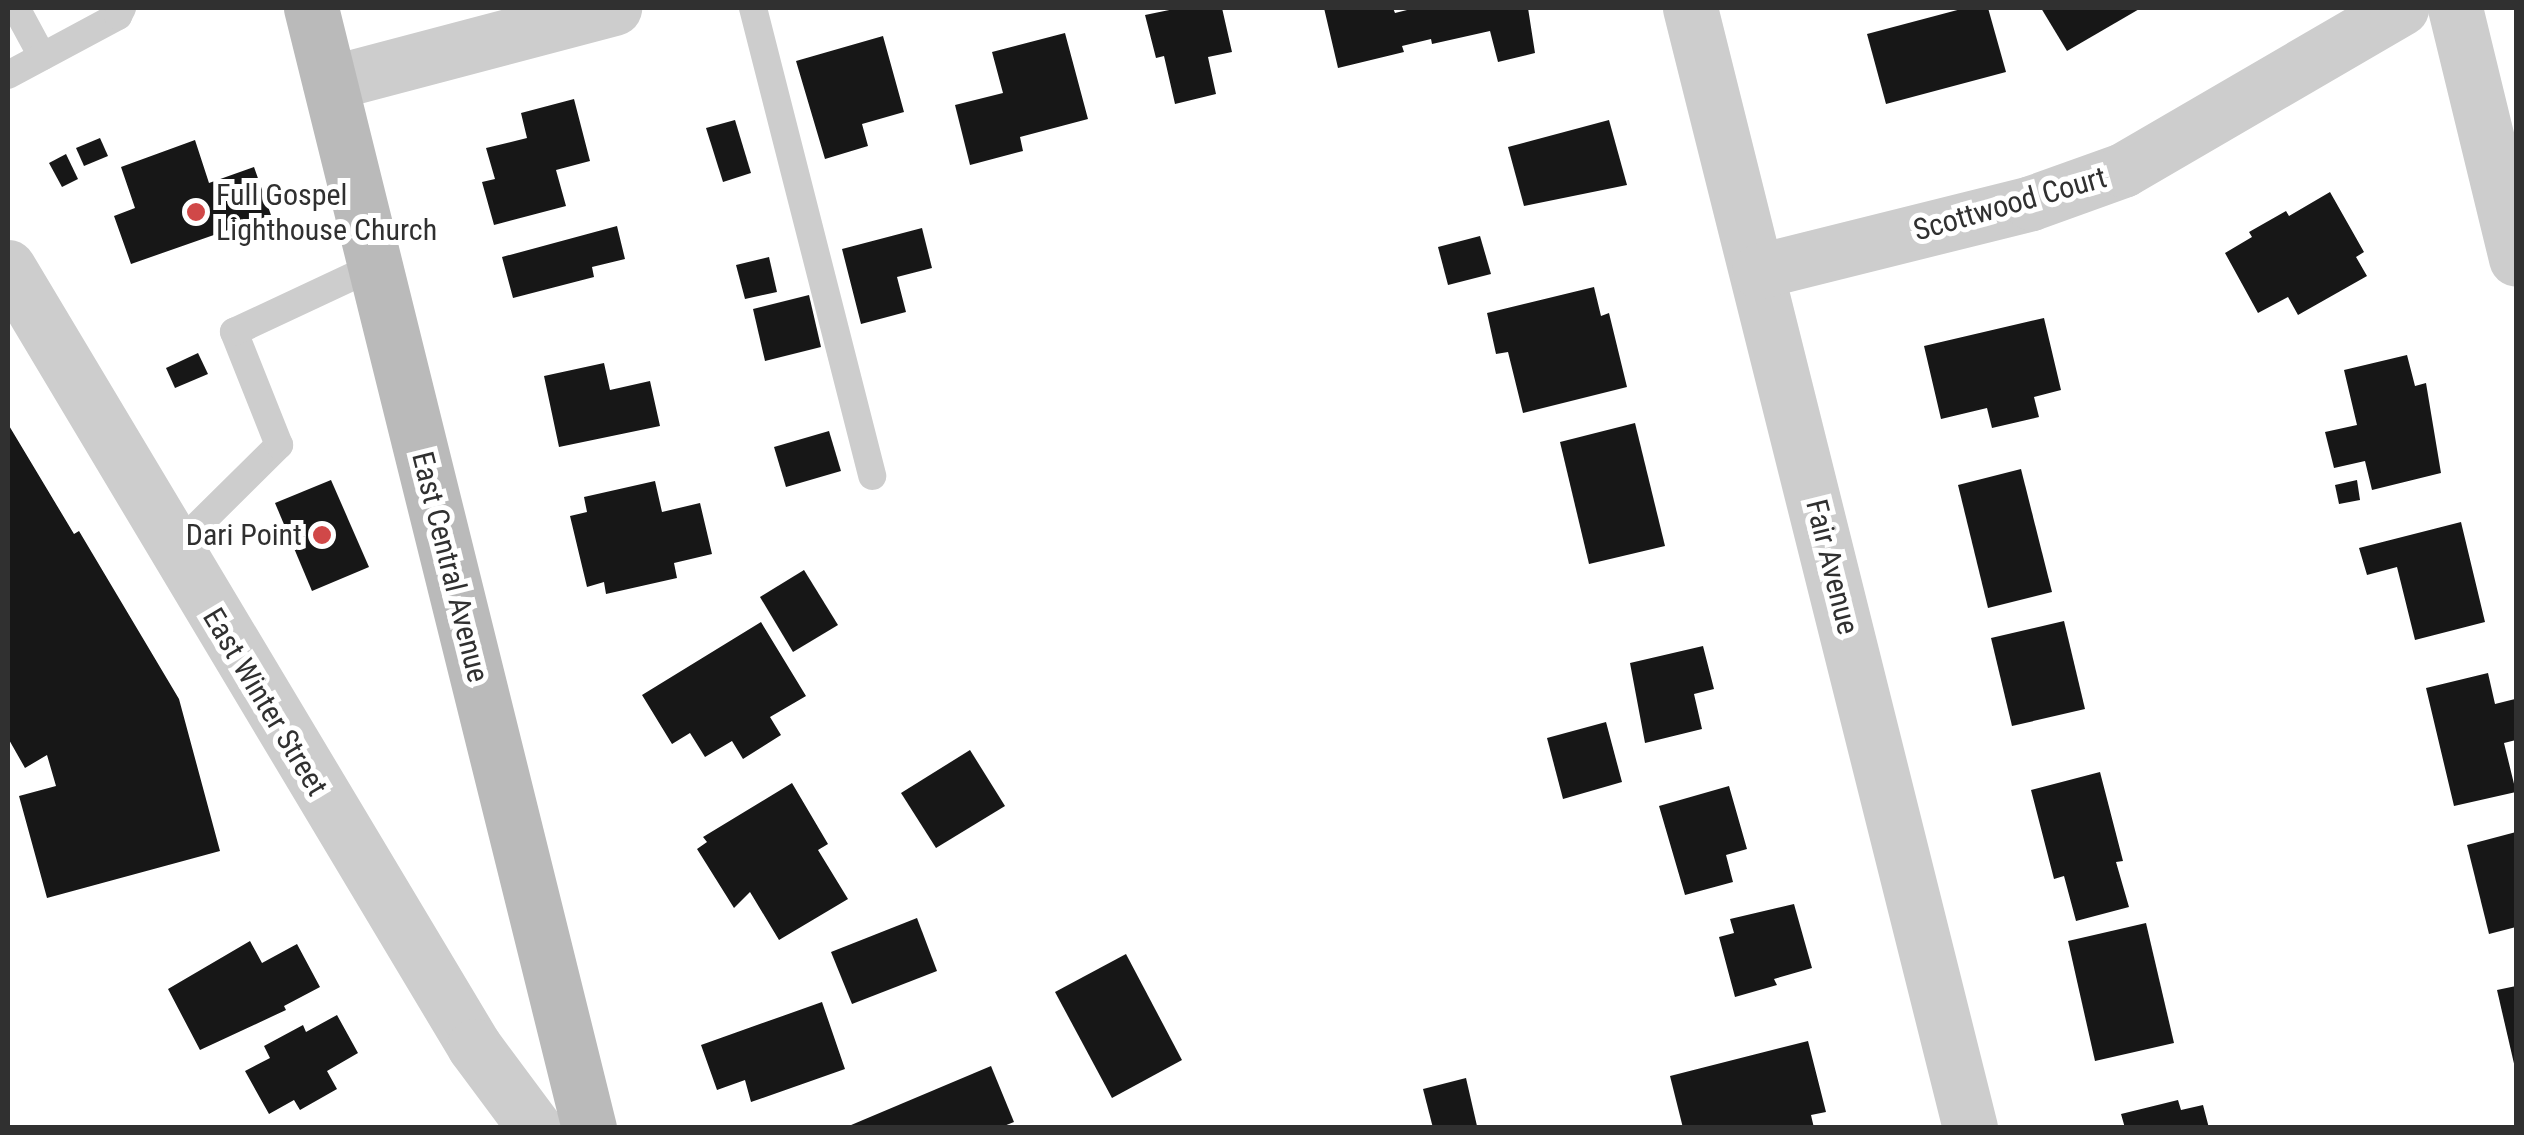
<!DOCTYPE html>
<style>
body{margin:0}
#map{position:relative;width:2524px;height:1135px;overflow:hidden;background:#fff;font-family:"Roboto Condensed",sans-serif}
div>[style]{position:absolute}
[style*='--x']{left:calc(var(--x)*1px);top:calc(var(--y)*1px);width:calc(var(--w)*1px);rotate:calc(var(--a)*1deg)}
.building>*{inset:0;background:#171717}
.lane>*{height:28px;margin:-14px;padding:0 14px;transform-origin:14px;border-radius:14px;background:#cdcdcd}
.street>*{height:55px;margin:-27.5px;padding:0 27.5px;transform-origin:27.5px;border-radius:27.5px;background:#cdcdcd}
.secondary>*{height:55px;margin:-27.5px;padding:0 27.5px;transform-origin:27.5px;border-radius:27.5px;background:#bababa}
.dots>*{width:28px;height:28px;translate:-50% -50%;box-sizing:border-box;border:5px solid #fff;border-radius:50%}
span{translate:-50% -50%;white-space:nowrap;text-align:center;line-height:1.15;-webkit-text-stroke:10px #fff;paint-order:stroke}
.poi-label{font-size:30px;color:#303030}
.left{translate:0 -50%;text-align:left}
.right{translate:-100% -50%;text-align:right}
.street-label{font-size:30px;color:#303030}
.frame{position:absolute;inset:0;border:10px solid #303030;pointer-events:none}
</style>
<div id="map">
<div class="building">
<div style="clip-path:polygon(1179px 8px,1222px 8px,1232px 52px,1208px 57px,1216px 94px,1175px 104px,1164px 56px,1156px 58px,1145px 15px)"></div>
<div style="clip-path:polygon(1324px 8px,1393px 8px,1395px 13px,1415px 8px,1528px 8px,1535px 53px,1498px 62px,1490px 31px,1432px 44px,1431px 39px,1402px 46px,1404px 52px,1338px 68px)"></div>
<div style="clip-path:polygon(1965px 8px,1988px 8px,2006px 72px,1886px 104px,1867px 34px)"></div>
<div style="clip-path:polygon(2041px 8px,2141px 8px,2067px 51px)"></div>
<div style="clip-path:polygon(1065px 33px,1088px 119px,1020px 137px,1023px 151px,970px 165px,955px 105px,1003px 93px,992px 52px)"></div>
<div style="clip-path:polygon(883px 36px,904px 112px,862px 124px,868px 146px,825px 159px,796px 61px)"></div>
<div style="clip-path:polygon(574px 99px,590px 161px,556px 170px,566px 206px,494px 225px,482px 182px,495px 179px,486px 148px,527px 138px,521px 113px)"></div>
<div style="clip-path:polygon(735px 120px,751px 173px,723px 182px,706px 128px)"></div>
<div style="clip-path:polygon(1609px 120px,1627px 185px,1524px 206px,1508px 147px)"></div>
<div style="clip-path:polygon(100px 138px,108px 156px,84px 166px,76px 148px)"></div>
<div style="clip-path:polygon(195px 140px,209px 183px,254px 167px,271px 215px,131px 264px,114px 216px,135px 208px,121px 167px)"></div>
<div style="clip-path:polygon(66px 154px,78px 179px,62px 187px,49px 163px)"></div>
<div style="clip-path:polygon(2330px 192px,2364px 252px,2356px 257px,2367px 276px,2298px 315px,2288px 297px,2258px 313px,2225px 253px,2252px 237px,2249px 232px,2286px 211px,2289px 216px)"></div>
<div style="clip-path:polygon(617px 226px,625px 259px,592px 267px,594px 277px,513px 298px,502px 257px)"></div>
<div style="clip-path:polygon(922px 228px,932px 268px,897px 277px,906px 312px,861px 324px,842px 249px)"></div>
<div style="clip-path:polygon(1480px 236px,1491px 274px,1448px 285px,1438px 247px)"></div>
<div style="clip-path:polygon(769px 257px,777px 292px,745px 299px,736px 265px)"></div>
<div style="clip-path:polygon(1594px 287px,1601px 316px,1609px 313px,1627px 387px,1523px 413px,1508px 352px,1496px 354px,1487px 313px)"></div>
<div style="clip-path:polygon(809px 295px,821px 347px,765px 361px,753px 309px)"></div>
<div style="clip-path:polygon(2044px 318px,2061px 390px,2034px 397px,2039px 417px,1992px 428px,1987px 408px,1941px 419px,1924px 346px)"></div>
<div style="clip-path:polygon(198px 353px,208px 374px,175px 388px,166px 368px)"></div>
<div style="clip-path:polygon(2407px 355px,2415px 386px,2426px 383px,2441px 473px,2372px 490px,2365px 461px,2334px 468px,2325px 432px,2357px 425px,2344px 370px)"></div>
<div style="clip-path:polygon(604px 363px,610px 390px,650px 381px,660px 426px,559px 447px,544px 376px)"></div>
<div style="clip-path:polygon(1635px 423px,1665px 546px,1589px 564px,1560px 442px)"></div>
<div style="clip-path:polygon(8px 424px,74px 534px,79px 531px,179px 699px,220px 851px,47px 898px,19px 796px,56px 786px,47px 755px,25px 768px,8px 738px)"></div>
<div style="clip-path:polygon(829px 431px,841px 471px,786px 487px,774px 447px)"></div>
<div style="clip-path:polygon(2021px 469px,2052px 592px,1988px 608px,1958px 485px)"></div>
<div style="clip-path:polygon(331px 480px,369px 567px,312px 591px,275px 503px)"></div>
<div style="clip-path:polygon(2357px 480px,2360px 500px,2339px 504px,2335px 485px)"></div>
<div style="clip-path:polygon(655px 481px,662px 512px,700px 503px,712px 554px,674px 563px,677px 578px,606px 594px,604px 582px,587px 587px,570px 516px,587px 512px,584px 497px)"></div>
<div style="clip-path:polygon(2461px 522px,2485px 622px,2415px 640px,2397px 567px,2367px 575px,2359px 548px)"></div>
<div style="clip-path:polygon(804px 570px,838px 625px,793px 652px,760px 597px)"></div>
<div style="clip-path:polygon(2064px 621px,2085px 709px,2012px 726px,1991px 638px)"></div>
<div style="clip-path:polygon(761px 622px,806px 696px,770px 717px,781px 735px,743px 759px,732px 741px,705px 757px,690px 733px,672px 744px,642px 695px)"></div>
<div style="clip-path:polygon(1703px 646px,1714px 689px,1694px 694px,1702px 729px,1645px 743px,1630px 663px)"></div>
<div style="clip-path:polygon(2488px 673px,2495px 704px,2515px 699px,2516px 740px,2504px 743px,2516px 792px,2454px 806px,2426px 688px)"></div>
<div style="clip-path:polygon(1606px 722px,1622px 782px,1563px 799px,1547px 738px)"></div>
<div style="clip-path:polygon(970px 750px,1005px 806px,936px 848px,901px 793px)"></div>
<div style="clip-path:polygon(2100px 772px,2123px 861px,2116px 862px,2129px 907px,2076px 921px,2064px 876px,2054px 879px,2031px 790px)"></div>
<div style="clip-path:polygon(792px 783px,828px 844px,818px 850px,848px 899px,779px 940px,750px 892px,734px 908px,697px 849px,707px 842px,703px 837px)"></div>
<div style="clip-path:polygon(1729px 786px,1747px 849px,1726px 855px,1733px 882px,1685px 895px,1659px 806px)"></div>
<div style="clip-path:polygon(2516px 832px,2516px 927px,2489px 934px,2467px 845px)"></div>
<div style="clip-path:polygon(1794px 904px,1812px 968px,1774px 979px,1777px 985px,1735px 997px,1719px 937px,1734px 933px,1730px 919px)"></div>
<div style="clip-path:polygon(917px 918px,937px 971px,852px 1004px,831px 952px)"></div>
<div style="clip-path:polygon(2146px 923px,2174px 1043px,2095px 1061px,2068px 941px)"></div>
<div style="clip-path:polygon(250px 941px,262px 963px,297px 944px,320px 987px,284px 1006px,286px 1010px,200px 1050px,168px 989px)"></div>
<div style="clip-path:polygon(1126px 954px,1182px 1060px,1112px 1098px,1055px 992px)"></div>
<div style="clip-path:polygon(2516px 986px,2516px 1068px,2515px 1068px,2497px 990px)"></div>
<div style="clip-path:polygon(822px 1002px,845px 1069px,751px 1102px,745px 1080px,717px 1090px,701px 1045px)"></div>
<div style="clip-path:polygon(337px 1015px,358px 1053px,327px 1071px,337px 1089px,300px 1110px,294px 1100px,269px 1114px,245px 1071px,270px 1058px,264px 1046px,303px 1025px,306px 1032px)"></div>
<div style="clip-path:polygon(1808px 1041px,1826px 1112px,1811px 1115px,1814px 1128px,1683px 1128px,1670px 1076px)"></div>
<div style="clip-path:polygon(991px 1066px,1014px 1122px,999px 1128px,844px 1128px)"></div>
<div style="clip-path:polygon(1466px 1078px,1477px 1126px,1433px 1128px,1423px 1089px)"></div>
<div style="clip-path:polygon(2178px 1100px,2181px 1110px,2203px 1105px,2209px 1128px,2125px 1128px,2121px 1114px)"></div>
</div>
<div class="lane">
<div style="--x:16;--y:8;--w:55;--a:61.6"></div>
<div style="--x:753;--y:8;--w:483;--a:75.7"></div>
<div style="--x:8;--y:75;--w:125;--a:-28.2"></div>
<div style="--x:118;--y:16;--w:9;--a:-63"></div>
<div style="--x:174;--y:549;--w:148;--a:-44.7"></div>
<div style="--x:279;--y:445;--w:122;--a:-111.7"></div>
<div style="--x:234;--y:332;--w:156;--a:-25.1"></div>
</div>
<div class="street">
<div style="--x:1690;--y:8;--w:1154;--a:75.96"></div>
<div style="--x:2455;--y:8;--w:258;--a:76.3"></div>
<div style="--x:330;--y:83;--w:294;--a:-14.8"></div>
<div style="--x:8;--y:267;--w:908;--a:59.11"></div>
<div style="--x:474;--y:1046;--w:102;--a:53.4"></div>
<div style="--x:1759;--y:271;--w:280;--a:-14"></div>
<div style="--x:2031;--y:203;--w:98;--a:-19.7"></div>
<div style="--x:2123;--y:170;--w:322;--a:-30.2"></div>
</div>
<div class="secondary">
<div style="--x:311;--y:8;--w:1154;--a:76.06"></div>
</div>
<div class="dots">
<div style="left:196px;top:212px;background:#d04848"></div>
<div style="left:322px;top:535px;background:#d04848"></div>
</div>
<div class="poi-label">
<span class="left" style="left:216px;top:212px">Full Gospel<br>Lighthouse Church</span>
<span class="right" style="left:302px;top:535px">Dari Point</span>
</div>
<div class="street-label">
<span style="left:2010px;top:204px;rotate:-16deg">Scottwood Court</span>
<span style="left:450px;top:567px;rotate:76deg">East Central Avenue</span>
<span style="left:1832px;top:567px;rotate:76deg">Fair Avenue</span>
<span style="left:265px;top:702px;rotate:59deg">East Winter Street</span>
</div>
<div class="frame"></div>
</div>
